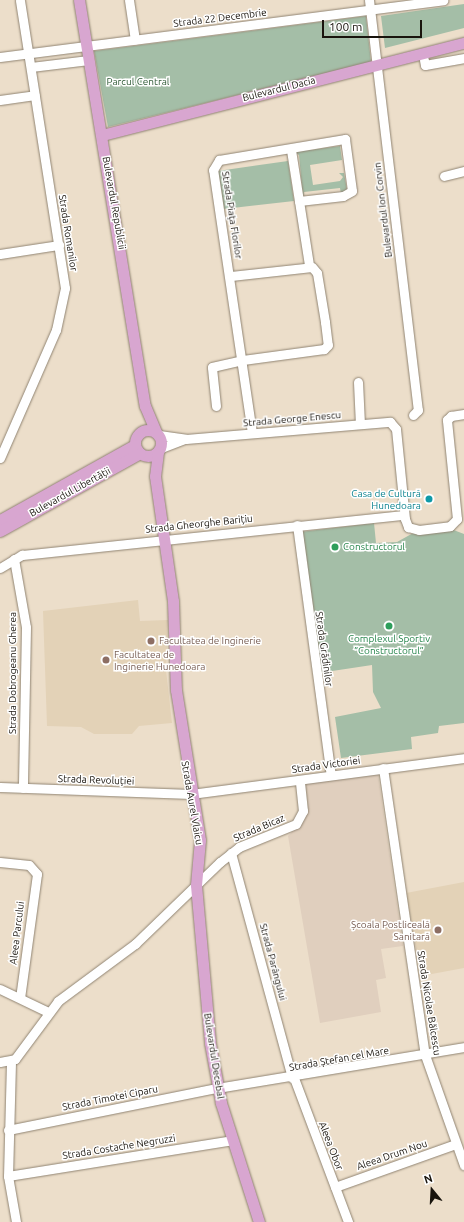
<!DOCTYPE html>
<meta charset="utf-8">
<style>
body{margin:0}
#map{position:relative;width:464px;height:1222px;overflow:hidden;background:#ecdeca;font-family:Ubuntu,sans-serif}
div>[style]{position:absolute}
[style*='--x']{left:calc(var(--x)*1px);top:calc(var(--y)*1px);width:calc(var(--w)*1px);rotate:calc(var(--a)*1deg)}
.commercial>*{inset:0;background:#e0cfbe}
.built>*{inset:0;background:#e3d2b7}
.green>*{inset:0;background:#a4bea7}
.roads{filter:drop-shadow(0 0 1px #908472) drop-shadow(0 0 1px #908472)}
.minor>*{height:9px;margin:-4.5px;padding:0 4.5px;transform-origin:4.5px;border-radius:4.5px;background:#fff}
.major>*{height:11px;margin:-5.5px;padding:0 5.5px;transform-origin:5.5px;border-radius:5.5px;background:#d8a6d0}
.major>.ring{margin:-5.5px;padding:0;box-sizing:content-box;background:none;border:11px solid #d8a6d0;border-radius:50%}
.dots>*{width:11px;height:11px;translate:-50% -50%;box-sizing:border-box;border:2px solid #fff;border-radius:50%}
span{translate:-50% -50%;white-space:nowrap;text-align:center;line-height:1.15;-webkit-text-stroke:3px #fff;paint-order:stroke}
.street-label{font-size:10px;color:#19140d}
.park-label{font-size:10px;color:#2c5833}
.culture-label{font-size:10px;color:#0d838f}
.right{translate:-100% -50%;text-align:right}
.leisure-label{font-size:10px;color:#27864d}
.left{translate:0 -50%;text-align:left}
.education-label{font-size:10px;color:#785e54}
.north{position:absolute;left:412px;top:1170px;width:40px;height:40px;-webkit-text-stroke:3px #fff;paint-order:stroke;rotate:342deg;font-size:11px;font-weight:700;line-height:16px;text-align:center;color:#19140d}
.north::after{content:'';display:block;margin:auto;width:14px;height:18px;background:#19140d;clip-path:polygon(50% 0,100% 100%,50% 72%,0 100%)}
.scale{position:absolute;left:322px;top:20px;width:100px;height:18px;box-sizing:border-box;border:2px solid #19140d;border-top:0;padding-left:5px;font-size:12px;line-height:14px;white-space:nowrap;color:#19140d;-webkit-text-stroke:3px #fff;paint-order:stroke}
</style>
<div id="map">
<div class="commercial">
<div style="clip-path:polygon(378px 774px,403px 946px,381px 949px,386px 978px,376px 980px,381px 1012px,320px 1023px,288px 836px,305px 819px,308px 803px,305px 784px)"></div>
</div>
<div class="built">
<div style="clip-path:polygon(138px 600px,140px 621px,168px 620px,166px 670px,172px 723px,139px 726px,132px 734px,94px 734px,81px 727px,47px 726px,43px 611px)"></div>
<div style="clip-path:polygon(464px 882px,464px 968px,421px 976px,406px 893px)"></div>
</div>
<div class="green">
<div style="clip-path:polygon(464px 4px,464px 28px,385px 48px,381px 16px)"></div>
<div style="clip-path:polygon(366px 16px,371px 62px,108px 127px,94px 51px)"></div>
<div style="clip-path:polygon(309px 144px,310px 150px,340px 146px,342px 160px,310px 165px,313px 185px,340px 181px,343px 177px,339px 173px,344px 173px,347px 190px,341px 194px,340px 188px,304px 192px,303px 198px,299px 155px,296px 153px)"></div>
<div style="clip-path:polygon(288px 161px,294px 201px,224px 209px,218px 171px)"></div>
<div style="clip-path:polygon(374px 523px,376px 543px,397px 542px,415px 532px,451px 529px,464px 534px,464px 723px,439px 726px,438px 733px,411px 737px,412px 749px,341px 758px,335px 717px,381px 708px,373px 692px,372px 665px,319px 673px,300px 532px)"></div>
</div>
<div class="roads">
<div class="minor">
<div style="--x:129;--y:0;--w:40;--a:81.5"></div>
<div style="--x:369;--y:0;--w:413;--a:83.2"></div>
<div style="--x:418;--y:410;--w:7;--a:135"></div>
<div style="--x:0;--y:57;--w:447;--a:-7.3"></div>
<div style="--x:424;--y:60;--w:5;--a:79"></div>
<div style="--x:425;--y:65;--w:40;--a:-10"></div>
<div style="--x:31;--y:67;--w:58;--a:-6.9"></div>
<div style="--x:0;--y:100;--w:35;--a:-8"></div>
<div style="--x:291;--y:150;--w:52;--a:81.1"></div>
<div style="--x:444;--y:176;--w:21;--a:-14"></div>
<div style="--x:0;--y:254;--w:60;--a:-8.7"></div>
<div style="--x:231;--y:276;--w:81;--a:-6.3"></div>
<div style="--x:312;--y:267;--w:8;--a:50"></div>
<div style="--x:317;--y:273;--w:50;--a:80.7"></div>
<div style="--x:325;--y:322;--w:23;--a:83"></div>
<div style="--x:328;--y:345;--w:6;--a:135"></div>
<div style="--x:324;--y:349;--w:82;--a:172.3"></div>
<div style="--x:358;--y:382;--w:42;--a:87.3"></div>
<div style="--x:216;--y:406;--w:39;--a:-96"></div>
<div style="--x:212;--y:367;--w:32;--a:-13"></div>
<div style="--x:252;--y:433;--w:266;--a:-98.4"></div>
<div style="--x:213;--y:170;--w:12;--a:-59"></div>
<div style="--x:219;--y:160;--w:128;--a:-9.5"></div>
<div style="--x:345;--y:139;--w:52;--a:82.3"></div>
<div style="--x:352;--y:191;--w:10;--a:151"></div>
<div style="--x:343;--y:196;--w:44;--a:173.5"></div>
<div style="--x:299;--y:201;--w:65;--a:81.1"></div>
<div style="--x:159;--y:435;--w:27;--a:8"></div>
<div style="--x:186;--y:439;--w:205;--a:-4.8"></div>
<div style="--x:390;--y:422;--w:9;--a:49"></div>
<div style="--x:396;--y:429;--w:90;--a:84.3"></div>
<div style="--x:405;--y:519;--w:9;--a:69"></div>
<div style="--x:408;--y:527;--w:11;--a:15"></div>
<div style="--x:419;--y:530;--w:31;--a:-7"></div>
<div style="--x:450;--y:526;--w:10;--a:-45"></div>
<div style="--x:457;--y:519;--w:100;--a:-95.8"></div>
<div style="--x:447;--y:420;--w:6;--a:-45"></div>
<div style="--x:451;--y:416;--w:13;--a:-9"></div>
<div style="--x:161;--y:448;--w:25;--a:-21"></div>
<div style="--x:0;--y:458;--w:140;--a:-66.4"></div>
<div style="--x:56;--y:330;--w:43;--a:-77.9"></div>
<div style="--x:65;--y:288;--w:291;--a:-98.9"></div>
<div style="--x:297;--y:525;--w:252;--a:82.3"></div>
<div style="--x:14;--y:559;--w:69;--a:80"></div>
<div style="--x:26;--y:627;--w:161;--a:91.1"></div>
<div style="--x:0;--y:568;--w:26;--a:-31"></div>
<div style="--x:22;--y:555;--w:384;--a:-6"></div>
<div style="--x:383;--y:768;--w:290;--a:81.7"></div>
<div style="--x:425;--y:1055;--w:117;--a:70.5"></div>
<div style="--x:0;--y:787;--w:191;--a:2.1"></div>
<div style="--x:191;--y:794;--w:275;--a:-7.5"></div>
<div style="--x:231;--y:853;--w:233;--a:74.8"></div>
<div style="--x:0;--y:862;--w:29;--a:6"></div>
<div style="--x:29;--y:865;--w:12;--a:48"></div>
<div style="--x:37;--y:874;--w:125;--a:97.8"></div>
<div style="--x:0;--y:989;--w:53;--a:25.6"></div>
<div style="--x:0;--y:1062;--w:15;--a:-11"></div>
<div style="--x:15;--y:1059;--w:72;--a:-53.4"></div>
<div style="--x:58;--y:1001;--w:96;--a:-36.5"></div>
<div style="--x:135;--y:944;--w:118;--a:-44"></div>
<div style="--x:220;--y:862;--w:24;--a:-38"></div>
<div style="--x:239;--y:847;--w:61;--a:-22"></div>
<div style="--x:296;--y:824;--w:15;--a:-62"></div>
<div style="--x:303;--y:811;--w:31;--a:-96"></div>
<div style="--x:11;--y:1062;--w:114;--a:91.5"></div>
<div style="--x:8;--y:1176;--w:47;--a:80.1"></div>
<div style="--x:294;--y:1078;--w:154;--a:69.4"></div>
<div style="--x:8;--y:1130;--w:213;--a:-11.4"></div>
<div style="--x:217;--y:1088;--w:250;--a:-9.4"></div>
<div style="--x:8;--y:1176;--w:228;--a:-9.1"></div>
<div style="--x:335;--y:1187;--w:128;--a:-19.6"></div>
</div>
<div class="major">
<div style="--x:79;--y:0;--w:411;--a:80.8"></div>
<div style="--x:145;--y:406;--w:28;--a:67"></div>
<div style="--x:102;--y:135;--w:374;--a:-14.3"></div>
<div class="ring" style="left:135px;top:430px;width:15px;height:15px"></div>
<div style="--x:158;--y:452;--w:24;--a:97"></div>
<div style="--x:155;--y:476;--w:126;--a:81.8"></div>
<div style="--x:173;--y:601;--w:89;--a:88.1"></div>
<div style="--x:176;--y:690;--w:152;--a:80.9"></div>
<div style="--x:200;--y:840;--w:45;--a:95.1"></div>
<div style="--x:196;--y:885;--w:159;--a:84.9"></div>
<div style="--x:210;--y:1043;--w:61;--a:79.6"></div>
<div style="--x:221;--y:1103;--w:125;--a:72.3"></div>
<div style="--x:0;--y:520;--w:154;--a:-29.1"></div>
<div style="--x:0;--y:531;--w:160;--a:-29.1"></div>
</div>
</div>
<div class="dots">
<div style="left:429px;top:499px;background:#0f9aa8"></div>
<div style="left:335px;top:547px;background:#2e9e5b"></div>
<div style="left:389px;top:626px;background:#2e9e5b"></div>
<div style="left:151px;top:641px;background:#8d6e63"></div>
<div style="left:106px;top:660px;background:#8d6e63"></div>
<div style="left:438px;top:930px;background:#8d6e63"></div>
</div>
<div class="street-label">
<span style="left:220px;top:18px;rotate:-7deg">Strada 22 Decembrie</span>
<span style="left:279px;top:89px;rotate:-14deg">Bulevardul Dacia</span>
<span style="left:114px;top:203px;rotate:80deg">Bulevardul Republicii</span>
<span style="left:383px;top:210px;rotate:-97deg">Bulevardul Ion Corvin</span>
<span style="left:232px;top:215px;rotate:81deg">Strada Piața Florilor</span>
<span style="left:68px;top:233px;rotate:81deg">Strada Romanilor</span>
<span style="left:292px;top:419px;rotate:-5deg">Strada George Enescu</span>
<span style="left:70px;top:492px;rotate:-29deg">Bulevardul Libertății</span>
<span style="left:199px;top:524px;rotate:-6deg">Strada Gheorghe Barițiu</span>
<span style="left:324px;top:649px;rotate:82deg">Strada Grădinilor</span>
<span style="left:13px;top:673px;rotate:-90deg">Strada Dobrogeanu Gherea</span>
<span style="left:326px;top:765px;rotate:-8deg">Strada Victoriei</span>
<span style="left:96px;top:780px;rotate:2deg">Strada Revoluției</span>
<span style="left:192px;top:803px;rotate:80deg">Strada Aurel Vlaicu</span>
<span style="left:259px;top:828px;rotate:-23deg">Strada Bicaz</span>
<span style="left:17px;top:933px;rotate:-83deg">Aleea Parcului</span>
<span style="left:273px;top:962px;rotate:75deg">Strada Parângului</span>
<span style="left:429px;top:1003px;rotate:81deg">Strada Nicolae Bălcescu</span>
<span style="left:214px;top:1056px;rotate:81deg">Bulevardul Decebal</span>
<span style="left:339px;top:1059px;rotate:-10deg">Strada Ștefan cel Mare</span>
<span style="left:110px;top:1098px;rotate:-11deg">Strada Timotei Ciparu</span>
<span style="left:331px;top:1146px;rotate:69deg">Aleea Obor</span>
<span style="left:119px;top:1147px;rotate:-9deg">Strada Costache Negruzzi</span>
<span style="left:392px;top:1155px;rotate:-19deg">Aleea Drum Nou</span>
</div>
<div class="park-label">
<span style="left:138px;top:82px">Parcul Central</span>
</div>
<div class="culture-label">
<span class="right" style="left:421px;top:499px">Casa de Cultură<br>Hunedoara</span>
</div>
<div class="leisure-label">
<span class="left" style="left:343px;top:547px">Constructorul</span>
<span style="left:389px;top:644px">Complexul Sportiv<br>”Constructorul”</span>
</div>
<div class="education-label">
<span class="left" style="left:159px;top:641px">Facultatea de Inginerie</span>
<span class="left" style="left:114px;top:660px">Facultatea de<br>Inginerie Hunedoara</span>
<span class="right" style="left:430px;top:930px">Școala Postliceală<br>Sanitară</span>
</div>
<div class="north">N</div>
<div class="scale">100 m</div>
</div>
